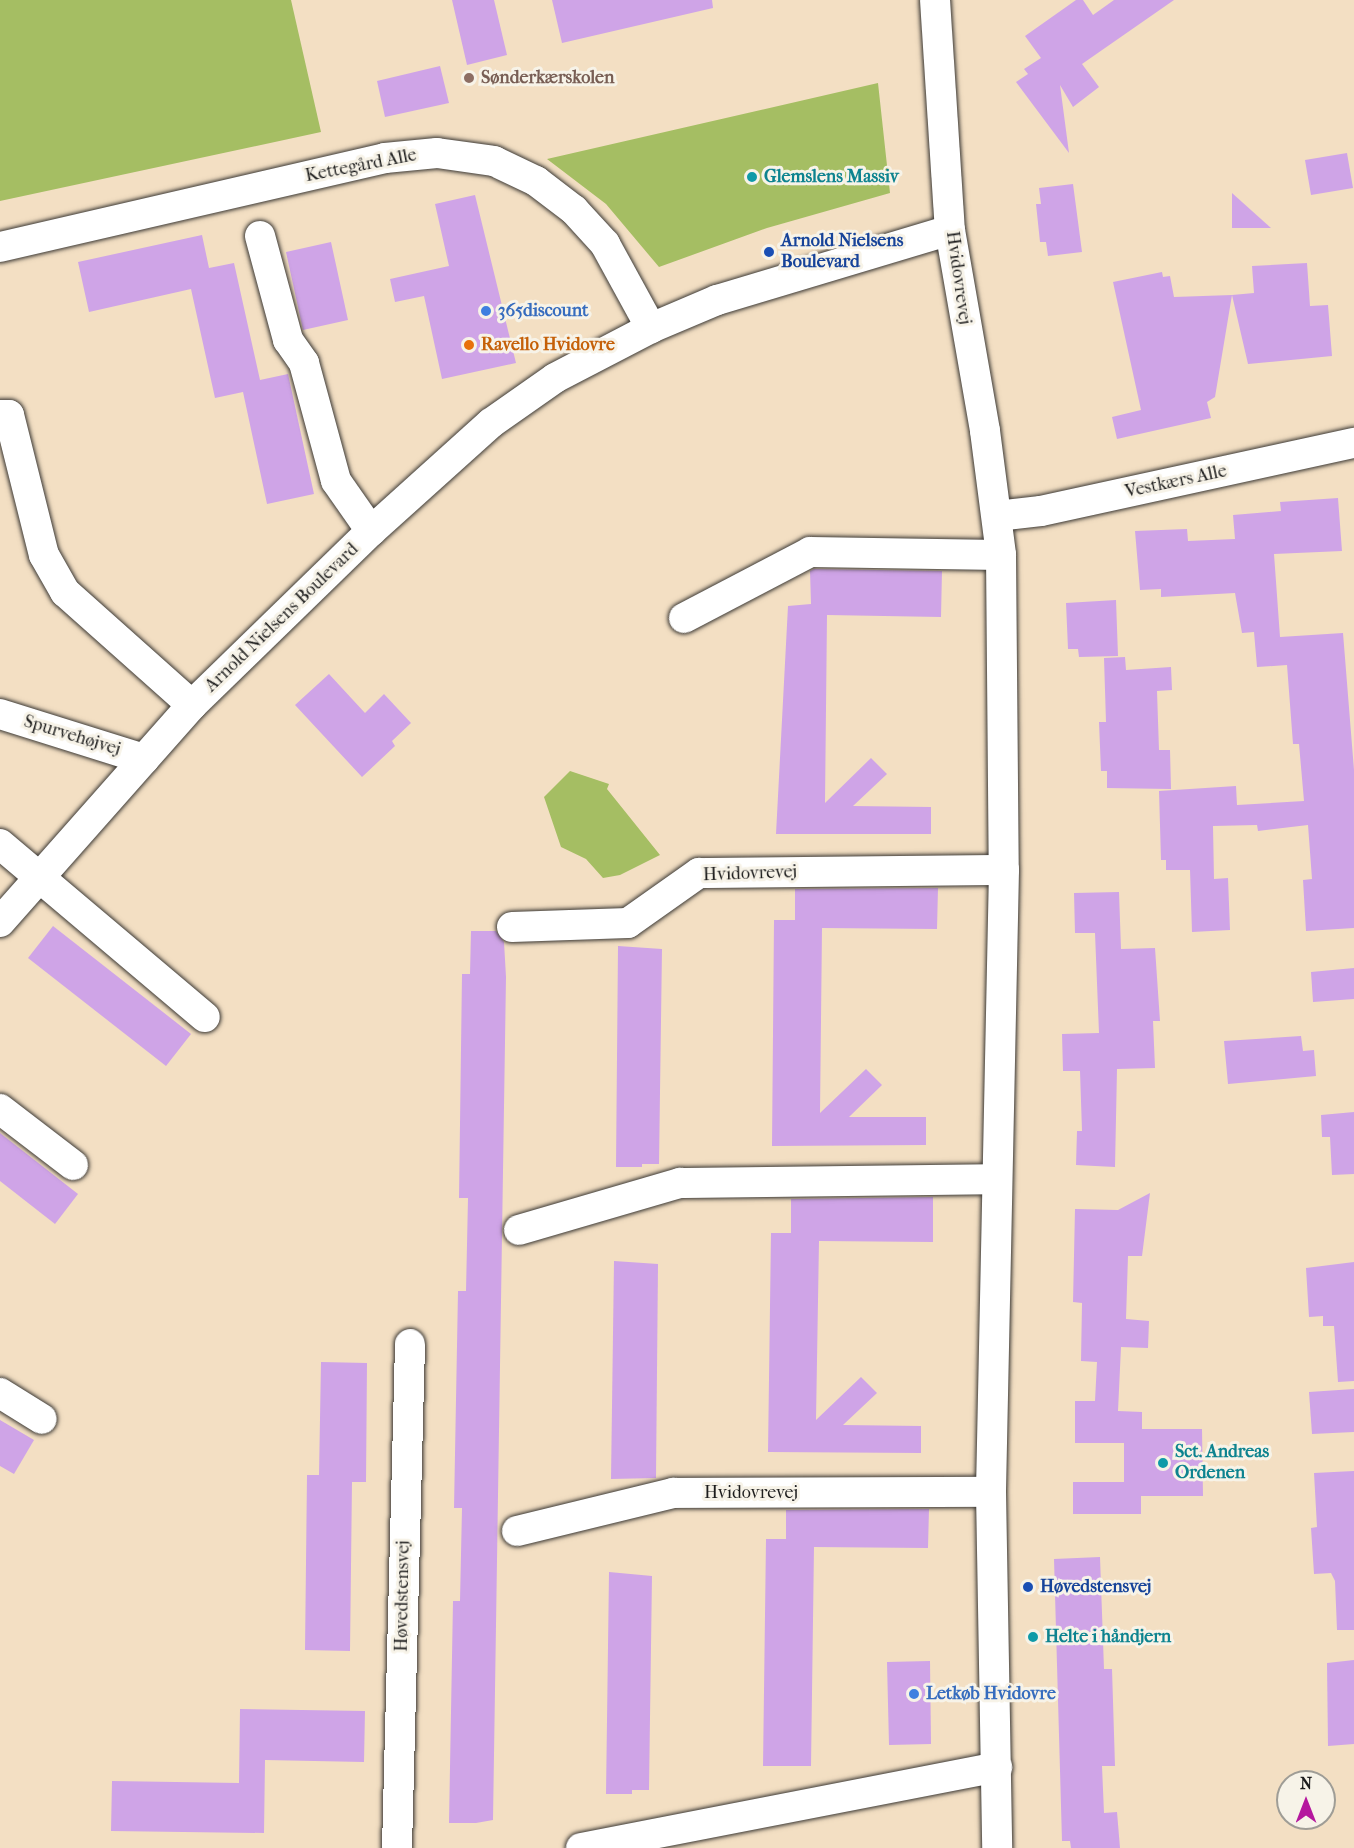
<!DOCTYPE html>
<meta charset="utf-8">
<style>
body{margin:0}
#map{position:relative;width:1354px;height:1848px;overflow:hidden;background:#f3dfc3;font-family:"IM FELL French Canon",serif}
div>[style]{position:absolute}
[style*='--x']{left:calc(var(--x)*1px);top:calc(var(--y)*1px);width:calc(var(--w)*1px);rotate:calc(var(--a)*1deg)}
.green>*{inset:0;background:#a5be63}
.building>*{inset:0;background:#cfa4e7}
.roads{filter:drop-shadow(0 0 2px #3c3935) drop-shadow(0 0 2px #3c3935)}
.minor>*{height:30px;margin:-15px;padding:0 15px;transform-origin:15px;border-radius:15px;background:#fff}
.dots>*{width:16px;height:16px;translate:-50% -50%;box-sizing:border-box;border:3px solid #f7f3e8;border-radius:50%}
span{translate:-50% -50%;white-space:nowrap;text-align:center;line-height:1.15;-webkit-text-stroke:6px #f7f3e8;paint-order:stroke}
.education-label{font-size:18px;color:#785e54;font-weight:700}
.left{translate:0 -50%;text-align:left}
.street-label{font-size:18px;color:#1c1c1c}
.culture-label{font-size:18px;color:#0d838f;font-weight:700}
.transit-label{font-size:18px;color:#164399;font-weight:700}
.shop-label{font-size:18px;color:#366cbe;font-weight:700}
.food-label{font-size:18px;color:#c56008;font-weight:700}
.north{position:absolute;left:1276px;top:1770px;width:60px;height:60px;box-sizing:border-box;background:#f7f3e8;border:2px solid #9f9d96;border-radius:50%;rotate:0deg;font-size:16px;font-weight:700;line-height:24px;text-align:center;color:#1c1c1c}
.north::after{content:'';display:block;margin:auto;width:21px;height:27px;background:#b5179e;clip-path:polygon(50% 0,100% 100%,50% 72%,0 100%)}
</style>
<div id="map">
<div class="green">
<div style="clip-path:polygon(0 0,291px 0,321px 132px,0 201px)"></div>
<div style="clip-path:polygon(878px 83px,890px 193px,767px 228px,659px 267px,606px 204px,547px 159px)"></div>
<div style="clip-path:polygon(570px 771px,609px 784px,607px 789px,660px 855px,620px 875px,603px 878px,586px 859px,561px 847px,544px 797px)"></div>
</div>
<div class="building">
<div style="clip-path:polygon(452px 0,494px 0,507px 55px,467px 65px)"></div>
<div style="clip-path:polygon(552px 0,712px 0,713px 8px,562px 43px)"></div>
<div style="clip-path:polygon(1076px 0,1083px 0,1093px 15px,1114px 0,1174px 0,1082px 64px,1099px 87px,1073px 107px,1060px 85px,1069px 153px,1016px 82px,1028px 74px,1024px 69px,1041px 58px,1025px 36px)"></div>
<div style="clip-path:polygon(440px 66px,449px 103px,385px 117px,377px 81px)"></div>
<div style="clip-path:polygon(1347px 153px,1353px 188px,1311px 195px,1305px 160px)"></div>
<div style="clip-path:polygon(1073px 184px,1082px 252px,1048px 256px,1046px 242px,1040px 242px,1036px 204px,1041px 204px,1039px 188px)"></div>
<div style="clip-path:polygon(1232px 193px,1271px 228px,1232px 228px)"></div>
<div style="clip-path:polygon(475px 195px,516px 363px,442px 379px,424px 296px,395px 302px,390px 279px,449px 266px,435px 204px)"></div>
<div style="clip-path:polygon(202px 235px,209px 268px,234px 263px,260px 380px,288px 374px,314px 494px,267px 504px,243px 392px,215px 398px,191px 289px,89px 312px,78px 262px)"></div>
<div style="clip-path:polygon(331px 242px,348px 320px,303px 330px,286px 252px)"></div>
<div style="clip-path:polygon(1307px 263px,1310px 306px,1328px 305px,1332px 356px,1248px 364px,1232px 295px,1254px 293px,1252px 266px)"></div>
<div style="clip-path:polygon(1162px 272px,1163px 277px,1170px 276px,1174px 297px,1232px 295px,1215px 397px,1207px 402px,1211px 418px,1117px 439px,1112px 417px,1141px 410px,1113px 282px)"></div>
<div style="clip-path:polygon(1338px 498px,1342px 551px,1274px 554px,1280px 637px,1343px 633px,1354px 770px,1354px 928px,1306px 931px,1303px 880px,1312px 879px,1308px 825px,1258px 831px,1257px 825px,1213px 826px,1214px 879px,1228px 878px,1230px 930px,1192px 932px,1190px 870px,1166px 870px,1166px 860px,1161px 860px,1159px 791px,1236px 786px,1237px 805px,1304px 801px,1299px 744px,1293px 744px,1287px 665px,1257px 667px,1254px 632px,1242px 633px,1235px 593px,1161px 597px,1161px 589px,1140px 590px,1135px 531px,1187px 529px,1188px 541px,1235px 539px,1233px 515px,1281px 511px,1280px 502px)"></div>
<div style="clip-path:polygon(814px 569px,942px 571px,941px 617px,827px 615px,825px 803px,871px 758px,887px 774px,853px 806px,931px 807px,931px 834px,776px 834px,788px 606px,811px 604px,810px 571px)"></div>
<div style="clip-path:polygon(1116px 600px,1118px 656px,1079px 657px,1078px 649px,1068px 649px,1066px 603px)"></div>
<div style="clip-path:polygon(1125px 657px,1126px 670px,1171px 667px,1172px 690px,1157px 691px,1159px 750px,1170px 750px,1171px 789px,1107px 788px,1107px 771px,1101px 771px,1099px 722px,1106px 722px,1104px 658px)"></div>
<div style="clip-path:polygon(329px 674px,365px 713px,384px 694px,411px 723px,392px 741px,395px 746px,362px 777px,295px 705px)"></div>
<div style="clip-path:polygon(938px 888px,937px 929px,822px 928px,820px 1113px,866px 1069px,882px 1085px,849px 1117px,926px 1117px,926px 1145px,772px 1146px,774px 920px,795px 920px,795px 889px)"></div>
<div style="clip-path:polygon(1119px 892px,1121px 949px,1155px 948px,1160px 1021px,1153px 1021px,1155px 1068px,1117px 1069px,1115px 1167px,1076px 1165px,1077px 1131px,1082px 1131px,1080px 1071px,1063px 1071px,1062px 1034px,1099px 1033px,1095px 933px,1075px 933px,1074px 893px)"></div>
<div style="clip-path:polygon(53px 926px,191px 1034px,166px 1066px,28px 958px)"></div>
<div style="clip-path:polygon(471px 931px,496px 931px,504px 942px,506px 977px,493px 1820px,476px 1823px,449px 1823px,453px 1601px,460px 1601px,462px 1508px,454px 1508px,458px 1291px,466px 1291px,468px 1198px,459px 1198px,462px 974px,470px 974px)"></div>
<div style="clip-path:polygon(618px 946px,662px 949px,659px 1164px,642px 1164px,642px 1167px,616px 1167px)"></div>
<div style="clip-path:polygon(1354px 968px,1354px 999px,1313px 1002px,1311px 972px)"></div>
<div style="clip-path:polygon(1301px 1036px,1303px 1051px,1314px 1050px,1316px 1076px,1228px 1084px,1224px 1041px)"></div>
<div style="clip-path:polygon(1354px 1112px,1354px 1174px,1332px 1175px,1330px 1137px,1322px 1137px,1321px 1115px)"></div>
<div style="clip-path:polygon(0 1133px,78px 1194px,55px 1224px,0 1181px)"></div>
<div style="clip-path:polygon(1150px 1193px,1142px 1256px,1128px 1256px,1126px 1319px,1149px 1321px,1148px 1348px,1121px 1347px,1118px 1411px,1142px 1412px,1142px 1429px,1202px 1429px,1203px 1496px,1141px 1496px,1141px 1514px,1073px 1514px,1073px 1482px,1124px 1482px,1124px 1443px,1075px 1443px,1075px 1401px,1095px 1401px,1097px 1362px,1081px 1361px,1082px 1303px,1073px 1302px,1075px 1209px,1118px 1210px)"></div>
<div style="clip-path:polygon(933px 1197px,933px 1242px,819px 1241px,816px 1420px,861px 1377px,877px 1393px,843px 1425px,921px 1426px,921px 1453px,768px 1452px,771px 1233px,791px 1233px,791px 1199px)"></div>
<div style="clip-path:polygon(614px 1261px,658px 1264px,656px 1478px,611px 1479px)"></div>
<div style="clip-path:polygon(1354px 1262px,1354px 1381px,1338px 1382px,1334px 1326px,1323px 1326px,1323px 1316px,1309px 1317px,1306px 1268px)"></div>
<div style="clip-path:polygon(321px 1362px,367px 1363px,366px 1482px,352px 1482px,350px 1651px,305px 1650px,307px 1475px,319px 1475px)"></div>
<div style="clip-path:polygon(1354px 1389px,1354px 1432px,1312px 1434px,1309px 1392px)"></div>
<div style="clip-path:polygon(0 1420px,34px 1440px,14px 1474px,0 1466px)"></div>
<div style="clip-path:polygon(1354px 1471px,1354px 1630px,1337px 1630px,1335px 1581px,1331px 1573px,1314px 1574px,1311px 1528px,1317px 1527px,1314px 1473px)"></div>
<div style="clip-path:polygon(929px 1509px,928px 1548px,814px 1547px,811px 1766px,763px 1766px,766px 1539px,786px 1539px,786px 1510px)"></div>
<div style="clip-path:polygon(1100px 1557px,1104px 1669px,1112px 1669px,1115px 1766px,1102px 1766px,1104px 1813px,1117px 1812px,1120px 1848px,1071px 1848px,1070px 1841px,1062px 1841px,1054px 1559px)"></div>
<div style="clip-path:polygon(609px 1572px,652px 1576px,649px 1790px,632px 1790px,632px 1794px,606px 1794px)"></div>
<div style="clip-path:polygon(1354px 1660px,1354px 1744px,1328px 1746px,1327px 1663px)"></div>
<div style="clip-path:polygon(930px 1661px,931px 1744px,889px 1745px,887px 1662px)"></div>
<div style="clip-path:polygon(240px 1709px,365px 1711px,364px 1762px,265px 1760px,264px 1833px,111px 1831px,112px 1781px,239px 1783px)"></div>
</div>
<div class="roads">
<div class="minor">
<div style="--x:935;--y:0;--w:230;--a:86.3"></div>
<div style="--x:950;--y:230;--w:204;--a:80.1"></div>
<div style="--x:985;--y:431;--w:125;--a:82.6"></div>
<div style="--x:1001;--y:555;--w:315;--a:89.5"></div>
<div style="--x:1004;--y:870;--w:622;--a:91.2"></div>
<div style="--x:991;--y:1492;--w:356;--a:89"></div>
<div style="--x:260;--y:236;--w:108;--a:74.9"></div>
<div style="--x:288;--y:340;--w:28;--a:55"></div>
<div style="--x:304;--y:363;--w:122;--a:74.8"></div>
<div style="--x:336;--y:481;--w:61;--a:55"></div>
<div style="--x:0;--y:247;--w:395;--a:-13"></div>
<div style="--x:385;--y:158;--w:52;--a:-5.5"></div>
<div style="--x:437;--y:153;--w:58;--a:8"></div>
<div style="--x:494;--y:161;--w:47;--a:25.5"></div>
<div style="--x:536;--y:181;--w:48;--a:37.3"></div>
<div style="--x:574;--y:210;--w:46;--a:47.6"></div>
<div style="--x:605;--y:244;--w:96;--a:61.3"></div>
<div style="--x:0;--y:415;--w:9;--a:0"></div>
<div style="--x:9;--y:415;--w:144;--a:76"></div>
<div style="--x:44;--y:555;--w:43;--a:60.4"></div>
<div style="--x:65;--y:592;--w:170;--a:41.7"></div>
<div style="--x:997;--y:516;--w:44;--a:-6.5"></div>
<div style="--x:1041;--y:511;--w:320;--a:-12.3"></div>
<div style="--x:684;--y:618;--w:142;--a:-27.6"></div>
<div style="--x:810;--y:552;--w:191;--a:0.9"></div>
<div style="--x:0;--y:714;--w:151;--a:17.4"></div>
<div style="--x:0;--y:844;--w:268;--a:40.2"></div>
<div style="--x:0;--y:922;--w:290;--a:-48.5"></div>
<div style="--x:192;--y:705;--w:250;--a:-44.2"></div>
<div style="--x:371;--y:531;--w:161;--a:-42"></div>
<div style="--x:491;--y:423;--w:78;--a:-35.1"></div>
<div style="--x:555;--y:378;--w:108;--a:-27.5"></div>
<div style="--x:651;--y:328;--w:72;--a:-23"></div>
<div style="--x:717;--y:300;--w:243;--a:-16.7"></div>
<div style="--x:512;--y:927;--w:116;--a:-2"></div>
<div style="--x:628;--y:923;--w:87;--a:-35.2"></div>
<div style="--x:699;--y:873;--w:305;--a:-0.6"></div>
<div style="--x:0;--y:1109;--w:92;--a:37.5"></div>
<div style="--x:519;--y:1230;--w:168;--a:-16.3"></div>
<div style="--x:680;--y:1183;--w:316;--a:-0.7"></div>
<div style="--x:0;--y:1393;--w:49;--a:31.8"></div>
<div style="--x:517;--y:1531;--w:161;--a:-13.7"></div>
<div style="--x:673;--y:1493;--w:318;--a:-0.2"></div>
<div style="--x:397;--y:1848;--w:504;--a:-88.52"></div>
<div style="--x:581;--y:1848;--w:424;--a:-11"></div>
</div>
</div>
<div class="dots">
<div style="left:469px;top:78px;background:#8d6e63"></div>
<div style="left:752px;top:177px;background:#0f9aa8"></div>
<div style="left:769px;top:252px;background:#1a4fb4"></div>
<div style="left:486px;top:311px;background:#3f7fe0"></div>
<div style="left:469px;top:345px;background:#e8710a"></div>
<div style="left:1163px;top:1463px;background:#0f9aa8"></div>
<div style="left:1028px;top:1587px;background:#1a4fb4"></div>
<div style="left:1033px;top:1637px;background:#0f9aa8"></div>
<div style="left:914px;top:1694px;background:#3f7fe0"></div>
</div>
<div class="education-label">
<span class="left" style="left:481px;top:78px">Sønderkærskolen</span>
</div>
<div class="street-label">
<span style="left:361px;top:166px;rotate:-11deg">Kettegård Alle</span>
<span style="left:958px;top:278px;rotate:82deg">Hvidovrevej</span>
<span style="left:1176px;top:482px;rotate:-12deg">Vestkærs Alle</span>
<span style="left:282px;top:618px;rotate:-44deg">Arnold Nielsens Boulevard</span>
<span style="left:72px;top:736px;rotate:17deg">Spurvehøjvej</span>
<span style="left:750px;top:874px;rotate:-2deg">Hvidovrevej</span>
<span style="left:751px;top:1493px">Hvidovrevej</span>
<span style="left:403px;top:1596px;rotate:-89deg">Høvedstensvej</span>
</div>
<div class="culture-label">
<span class="left" style="left:764px;top:177px">Glemslens Massiv</span>
<span class="left" style="left:1175px;top:1463px">Sct. Andreas<br>Ordenen</span>
<span class="left" style="left:1045px;top:1637px">Helte i håndjern</span>
</div>
<div class="transit-label">
<span class="left" style="left:781px;top:252px">Arnold Nielsens<br>Boulevard</span>
<span class="left" style="left:1040px;top:1587px">Høvedstensvej</span>
</div>
<div class="shop-label">
<span class="left" style="left:498px;top:311px">365discount</span>
<span class="left" style="left:926px;top:1694px">Letkøb Hvidovre</span>
</div>
<div class="food-label">
<span class="left" style="left:481px;top:345px">Ravello Hvidovre</span>
</div>
<div class="north">N</div>
</div>
